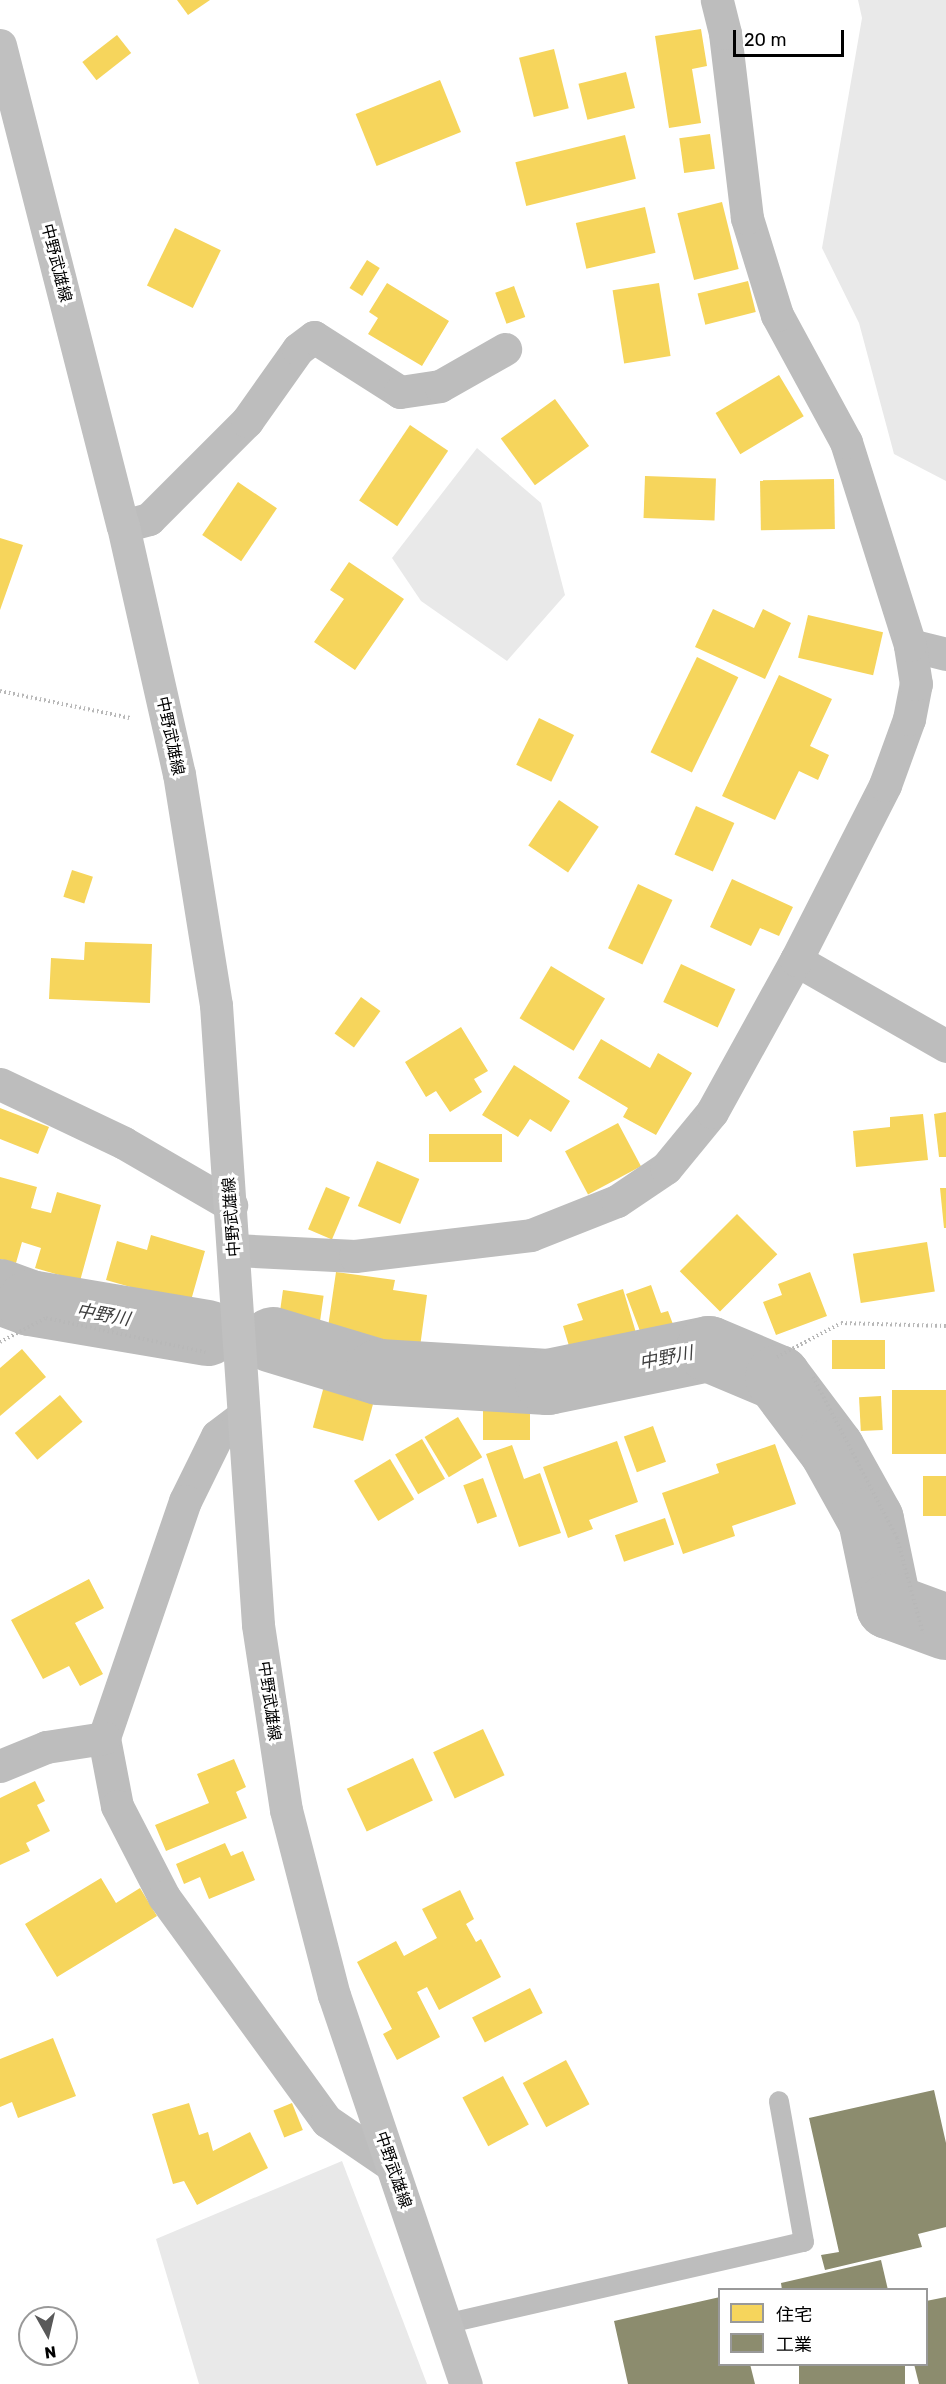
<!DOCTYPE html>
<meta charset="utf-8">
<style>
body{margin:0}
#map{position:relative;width:946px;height:2384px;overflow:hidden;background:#fff;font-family:Rubik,"Noto Sans JP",sans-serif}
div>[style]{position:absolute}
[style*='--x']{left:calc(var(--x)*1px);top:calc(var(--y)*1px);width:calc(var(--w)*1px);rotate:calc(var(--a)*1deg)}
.green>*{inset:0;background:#e9e9e9}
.homes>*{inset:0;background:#f6d55c;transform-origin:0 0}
.industry>*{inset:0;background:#8c8c6e;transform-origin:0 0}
.river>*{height:66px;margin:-33px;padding:0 33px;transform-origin:33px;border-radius:33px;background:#bbb}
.path>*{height:4px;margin-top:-2px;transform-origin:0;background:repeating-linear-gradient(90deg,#b8b8b8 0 1.5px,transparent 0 4.5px)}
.lane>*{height:20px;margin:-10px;padding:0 10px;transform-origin:10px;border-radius:10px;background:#bdbdbd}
.street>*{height:33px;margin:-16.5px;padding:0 16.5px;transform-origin:16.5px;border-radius:16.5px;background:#bdbdbd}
.secondary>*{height:33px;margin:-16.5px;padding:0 16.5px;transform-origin:16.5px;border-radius:16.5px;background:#c0c0c0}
span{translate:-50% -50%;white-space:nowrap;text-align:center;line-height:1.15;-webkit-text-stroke:6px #fff;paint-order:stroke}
.street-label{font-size:16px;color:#000}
.water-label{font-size:18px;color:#3f3f3f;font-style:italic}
.legend{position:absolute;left:718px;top:2288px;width:210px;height:78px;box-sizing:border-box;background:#fff;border:2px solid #999;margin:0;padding:8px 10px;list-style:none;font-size:18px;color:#000}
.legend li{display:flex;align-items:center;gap:12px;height:30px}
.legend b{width:30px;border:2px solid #999}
.north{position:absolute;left:18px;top:2306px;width:60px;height:60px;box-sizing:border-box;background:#fff;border:2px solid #999;border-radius:50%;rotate:172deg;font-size:16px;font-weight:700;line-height:24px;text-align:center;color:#000}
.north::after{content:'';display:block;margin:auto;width:21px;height:27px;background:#595959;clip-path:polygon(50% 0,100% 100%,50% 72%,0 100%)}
.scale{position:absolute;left:733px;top:30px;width:111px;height:27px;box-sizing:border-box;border:3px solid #000;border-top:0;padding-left:8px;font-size:18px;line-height:21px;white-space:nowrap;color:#000;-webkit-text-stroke:4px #fff;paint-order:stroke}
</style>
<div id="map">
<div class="green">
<i style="clip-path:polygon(858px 0,946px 0,946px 481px,894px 454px,859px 323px,822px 248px,862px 18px)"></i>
<i style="clip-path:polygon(477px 448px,541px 503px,565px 595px,507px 661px,421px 601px,392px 558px)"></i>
<i style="clip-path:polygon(342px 2161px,427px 2384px,199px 2384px,156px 2239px)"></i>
</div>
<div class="homes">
<i style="clip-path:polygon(177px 0,210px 0,188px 15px)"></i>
<i style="clip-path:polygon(701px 29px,707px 66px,692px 69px,701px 123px,669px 128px,655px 36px)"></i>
<i style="left:117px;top:35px;width:23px;height:44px;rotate:52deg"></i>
<i style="left:554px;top:49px;width:61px;height:36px;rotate:76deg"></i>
<i style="left:626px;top:72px;width:37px;height:49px;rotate:76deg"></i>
<i style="left:440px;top:80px;width:56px;height:91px;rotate:68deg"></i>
<i style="left:710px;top:134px;width:35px;height:31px;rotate:82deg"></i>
<i style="left:625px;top:135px;width:45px;height:113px;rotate:76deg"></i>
<i style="left:722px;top:202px;width:69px;height:46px;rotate:76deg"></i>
<i style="left:645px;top:207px;width:47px;height:71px;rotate:77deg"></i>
<i style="left:175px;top:228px;width:51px;height:64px;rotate:26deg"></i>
<i style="left:367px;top:260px;width:15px;height:33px;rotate:32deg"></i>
<i style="left:748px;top:281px;width:32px;height:52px;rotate:76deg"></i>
<i style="clip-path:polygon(387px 283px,449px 321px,422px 366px,368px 334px,378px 318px,369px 312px)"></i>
<i style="left:659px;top:283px;width:74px;height:47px;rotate:81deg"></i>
<i style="left:514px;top:286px;width:33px;height:20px;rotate:70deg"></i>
<i style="left:779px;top:375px;width:48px;height:74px;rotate:59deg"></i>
<i style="left:555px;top:399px;width:58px;height:67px;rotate:54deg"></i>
<i style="left:410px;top:425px;width:46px;height:91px;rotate:34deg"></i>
<i style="left:645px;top:476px;width:71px;height:42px;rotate:2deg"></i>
<i style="left:834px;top:479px;width:50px;height:74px;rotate:89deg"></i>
<i style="left:238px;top:482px;width:47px;height:64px;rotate:34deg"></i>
<i style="clip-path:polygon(0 538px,23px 545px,0 610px)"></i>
<i style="clip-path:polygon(349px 562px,404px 599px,355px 670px,314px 642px,344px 599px,330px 590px)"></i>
<i style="clip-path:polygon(713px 609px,754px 628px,763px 609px,791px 623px,765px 679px,695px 647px)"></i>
<i style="left:808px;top:615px;width:77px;height:44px;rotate:13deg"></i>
<i style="left:697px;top:657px;width:46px;height:106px;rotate:26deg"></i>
<i style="clip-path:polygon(779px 675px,832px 699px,810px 746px,829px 755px,818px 780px,799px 771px,775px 820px,722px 796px)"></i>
<i style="left:539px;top:718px;width:39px;height:52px;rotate:26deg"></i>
<i style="left:559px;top:800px;width:48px;height:55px;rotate:34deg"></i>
<i style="left:696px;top:806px;width:42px;height:53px;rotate:24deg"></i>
<i style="left:72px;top:870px;width:22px;height:28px;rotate:18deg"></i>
<i style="clip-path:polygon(732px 879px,793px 907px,779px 936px,760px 928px,751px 946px,710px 927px)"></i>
<i style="left:638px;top:884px;width:38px;height:71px;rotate:25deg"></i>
<i style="clip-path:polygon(85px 942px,152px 944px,150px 1003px,49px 999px,51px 958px,84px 960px)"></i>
<i style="left:681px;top:964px;width:60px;height:42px;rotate:25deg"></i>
<i style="left:551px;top:966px;width:63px;height:61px;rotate:31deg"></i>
<i style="left:361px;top:997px;width:24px;height:45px;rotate:36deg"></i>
<i style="clip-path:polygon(461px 1027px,488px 1071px,474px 1079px,482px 1092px,450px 1112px,436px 1091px,426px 1097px,405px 1062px)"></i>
<i style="clip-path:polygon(601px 1039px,650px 1068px,658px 1053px,692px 1073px,656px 1135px,623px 1117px,628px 1108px,578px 1078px)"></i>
<i style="clip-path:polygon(514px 1065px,570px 1101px,551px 1132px,530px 1119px,518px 1137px,482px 1115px)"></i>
<i style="clip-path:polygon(0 1108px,49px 1127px,38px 1154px,0 1139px)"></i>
<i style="clip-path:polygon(946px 1112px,946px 1157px,939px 1157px,934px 1114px)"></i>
<i style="clip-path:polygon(923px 1114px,928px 1160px,856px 1167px,853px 1131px,890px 1127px,890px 1117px)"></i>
<i style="left:618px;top:1123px;width:49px;height:60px;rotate:62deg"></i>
<i style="left:502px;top:1134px;width:28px;height:73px;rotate:90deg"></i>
<i style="left:377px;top:1161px;width:46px;height:49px;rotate:23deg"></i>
<i style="clip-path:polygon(0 1177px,37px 1187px,31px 1208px,51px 1213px,57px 1192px,101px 1205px,80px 1281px,35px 1268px,41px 1248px,22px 1242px,16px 1263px,0 1259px)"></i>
<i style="left:326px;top:1187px;width:26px;height:46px;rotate:23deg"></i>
<i style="clip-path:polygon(940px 1188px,946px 1188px,946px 1228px,944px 1228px)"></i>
<i style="left:737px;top:1214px;width:57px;height:81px;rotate:45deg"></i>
<i style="clip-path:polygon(151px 1235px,205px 1251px,190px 1304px,106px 1280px,117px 1241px,147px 1250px)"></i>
<i style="left:927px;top:1242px;width:50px;height:75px;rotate:81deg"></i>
<i style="clip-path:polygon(336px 1272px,395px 1280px,393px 1290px,427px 1295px,420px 1347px,327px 1334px)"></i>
<i style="clip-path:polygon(810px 1272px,827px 1316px,776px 1335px,763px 1302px,782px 1295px,778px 1284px)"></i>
<i style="clip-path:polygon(651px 1285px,661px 1313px,668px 1311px,677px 1335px,646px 1347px,626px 1294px)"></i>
<i style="clip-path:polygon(623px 1289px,637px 1336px,572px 1356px,563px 1326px,583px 1320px,577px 1304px)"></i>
<i style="left:283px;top:1290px;width:41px;height:31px;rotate:8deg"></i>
<i style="left:885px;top:1340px;width:29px;height:53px;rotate:90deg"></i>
<i style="clip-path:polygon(22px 1349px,46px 1377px,0 1416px,0 1368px)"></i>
<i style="left:324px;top:1386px;width:52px;height:43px;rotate:15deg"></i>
<i style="left:946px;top:1390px;width:64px;height:54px;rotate:90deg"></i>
<i style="left:60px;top:1395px;width:35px;height:59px;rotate:50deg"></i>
<i style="left:881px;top:1396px;width:34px;height:22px;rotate:87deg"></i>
<i style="left:483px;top:1401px;width:47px;height:39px"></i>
<i style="left:458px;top:1417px;width:47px;height:39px;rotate:59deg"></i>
<i style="left:653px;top:1426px;width:38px;height:31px;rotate:70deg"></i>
<i style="left:422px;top:1439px;width:46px;height:31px;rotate:60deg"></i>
<i style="clip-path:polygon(617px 1441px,638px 1502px,589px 1520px,593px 1529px,568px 1538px,543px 1467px)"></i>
<i style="clip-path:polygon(775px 1444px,796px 1504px,732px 1526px,735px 1536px,683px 1554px,662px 1493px,719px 1473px,716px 1464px)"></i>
<i style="clip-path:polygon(512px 1445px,524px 1479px,540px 1473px,561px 1533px,519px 1547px,486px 1454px)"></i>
<i style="left:390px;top:1459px;width:47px;height:42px;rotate:59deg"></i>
<i style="left:946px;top:1476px;width:40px;height:23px;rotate:90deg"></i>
<i style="left:483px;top:1478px;width:41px;height:21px;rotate:70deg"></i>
<i style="left:665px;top:1518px;width:28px;height:53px;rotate:71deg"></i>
<i style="clip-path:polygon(89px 1579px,104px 1608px,75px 1623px,103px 1674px,80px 1686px,69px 1666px,43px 1679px,11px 1620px)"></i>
<i style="left:483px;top:1729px;width:51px;height:55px;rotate:65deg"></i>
<i style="left:413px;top:1758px;width:47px;height:73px;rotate:65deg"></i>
<i style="clip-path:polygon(234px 1759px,246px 1787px,236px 1792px,247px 1818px,166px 1851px,155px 1825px,209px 1803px,197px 1774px)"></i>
<i style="clip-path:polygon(35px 1781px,45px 1801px,37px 1805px,50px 1831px,26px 1843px,30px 1851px,0 1865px,0 1798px)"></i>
<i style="clip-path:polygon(225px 1843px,231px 1856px,243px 1851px,255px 1880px,209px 1899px,200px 1877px,184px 1884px,176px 1864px)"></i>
<i style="clip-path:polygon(101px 1878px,116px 1903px,140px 1888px,157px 1916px,57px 1977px,25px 1924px)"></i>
<i style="clip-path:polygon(460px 1890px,474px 1919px,466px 1924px,476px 1942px,481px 1939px,501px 1977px,439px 2010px,427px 1987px,417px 1992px,440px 2037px,397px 2060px,383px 2034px,392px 2029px,357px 1962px,396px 1941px,404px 1956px,437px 1938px,422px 1909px)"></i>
<i style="left:530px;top:1988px;width:28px;height:65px;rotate:63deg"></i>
<i style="clip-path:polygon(53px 2038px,76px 2096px,18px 2118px,12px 2102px,0 2107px,0 2059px)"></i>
<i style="left:566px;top:2060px;width:50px;height:49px;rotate:62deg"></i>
<i style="left:503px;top:2076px;width:55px;height:46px;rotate:62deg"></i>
<i style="clip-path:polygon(189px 2103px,199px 2135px,208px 2132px,213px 2151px,250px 2132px,268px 2168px,197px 2205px,184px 2181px,173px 2184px,152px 2114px)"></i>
<i style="left:292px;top:2103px;width:29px;height:20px;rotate:68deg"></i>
</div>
<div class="industry">
<i style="clip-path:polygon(934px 2090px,946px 2143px,946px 2227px,918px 2234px,922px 2247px,825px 2270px,821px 2255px,839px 2252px,809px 2118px)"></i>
<i style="clip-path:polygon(881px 2260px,888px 2290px,782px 2290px,781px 2283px)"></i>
<i style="clip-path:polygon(720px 2297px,720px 2364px,750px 2364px,755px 2384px,628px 2384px,614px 2321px)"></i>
<i style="clip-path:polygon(946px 2297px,946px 2384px,919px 2384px,914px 2364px,926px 2364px,926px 2301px)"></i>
<i style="left:799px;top:2364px;width:106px;height:20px"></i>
</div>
<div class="river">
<i style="--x:0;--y:1292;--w:32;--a:20"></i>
<i style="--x:30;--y:1303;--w:180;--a:9.6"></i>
<i style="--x:273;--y:1340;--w:111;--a:16.8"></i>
<i style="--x:379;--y:1372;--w:169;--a:3.4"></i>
<i style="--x:548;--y:1382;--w:164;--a:-11.6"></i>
<i style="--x:709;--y:1349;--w:75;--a:22.8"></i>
<i style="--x:778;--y:1378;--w:90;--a:53.1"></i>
<i style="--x:832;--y:1450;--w:80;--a:60.9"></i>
<i style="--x:871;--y:1520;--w:88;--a:78.2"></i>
<i style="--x:889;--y:1606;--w:61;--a:20.2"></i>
</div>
<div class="path">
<i style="--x:0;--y:691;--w:133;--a:11.7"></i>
<i style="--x:0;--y:1342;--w:52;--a:-27.6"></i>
<i style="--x:46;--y:1318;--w:163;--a:12.1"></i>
<i style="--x:777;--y:1357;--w:72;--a:-28"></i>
<i style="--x:841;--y:1323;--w:105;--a:1.6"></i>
<i style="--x:813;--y:1377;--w:182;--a:62.4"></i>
<i style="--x:897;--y:1538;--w:99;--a:74.8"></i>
</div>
<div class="lane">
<i style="--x:445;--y:2324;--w:368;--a:-12.9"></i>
<i style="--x:804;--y:2242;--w:143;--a:-100.1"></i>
</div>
<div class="street">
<i style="--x:123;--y:526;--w:27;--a:-15"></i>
<i style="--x:149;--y:519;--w:139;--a:-45"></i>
<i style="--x:247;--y:421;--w:88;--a:-54.7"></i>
<i style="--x:298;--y:349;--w:20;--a:-37"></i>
<i style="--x:314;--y:337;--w:102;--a:32.6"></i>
<i style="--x:400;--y:392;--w:40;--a:-8.5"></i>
<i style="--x:440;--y:386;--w:75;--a:-29.6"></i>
<i style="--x:910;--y:645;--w:37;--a:14"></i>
<i style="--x:796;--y:960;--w:173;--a:29.8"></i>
<i style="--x:0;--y:1084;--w:137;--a:25.4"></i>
<i style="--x:124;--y:1143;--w:124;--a:30.1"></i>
<i style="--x:235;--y:1250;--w:120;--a:2.9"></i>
<i style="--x:355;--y:1256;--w:177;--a:-6.8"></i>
<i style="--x:531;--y:1235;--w:92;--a:-21.6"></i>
<i style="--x:617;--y:1201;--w:59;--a:-34"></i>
<i style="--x:666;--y:1168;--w:72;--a:-50.6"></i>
<i style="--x:712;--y:1112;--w:174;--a:-61.1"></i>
<i style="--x:796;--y:960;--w:196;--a:-63"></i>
<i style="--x:885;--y:785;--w:70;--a:-70"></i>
<i style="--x:909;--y:719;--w:36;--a:-79"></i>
<i style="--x:916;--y:684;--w:39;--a:-99"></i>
<i style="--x:910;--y:645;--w:213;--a:-107.5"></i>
<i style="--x:846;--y:442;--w:145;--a:-118.5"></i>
<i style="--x:777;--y:315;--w:102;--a:-107.2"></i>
<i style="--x:747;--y:218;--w:186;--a:-96.8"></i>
<i style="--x:725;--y:33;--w:34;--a:-104"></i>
<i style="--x:242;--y:1417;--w:31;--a:143"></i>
<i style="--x:217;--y:1436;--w:72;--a:116.2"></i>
<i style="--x:185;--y:1501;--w:250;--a:108.9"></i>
<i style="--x:104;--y:1738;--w:69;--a:79.2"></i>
<i style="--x:117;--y:1806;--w:102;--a:62.7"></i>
<i style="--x:164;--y:1897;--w:277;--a:54"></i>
<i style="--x:327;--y:2121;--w:76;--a:34.3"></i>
<i style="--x:0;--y:1766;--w:50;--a:-22.4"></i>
<i style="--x:46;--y:1747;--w:59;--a:-8.8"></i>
</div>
<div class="secondary">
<i style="--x:0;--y:45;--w:496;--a:75.7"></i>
<i style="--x:123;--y:526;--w:254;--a:77.3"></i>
<i style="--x:179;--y:774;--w:234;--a:80.9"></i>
<i style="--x:216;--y:1005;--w:621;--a:86.12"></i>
<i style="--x:258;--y:1625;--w:187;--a:81.4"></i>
<i style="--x:286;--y:1810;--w:191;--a:75.5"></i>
<i style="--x:334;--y:1995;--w:411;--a:71.3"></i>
</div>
<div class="street-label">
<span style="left:56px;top:263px;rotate:76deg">中野武雄線</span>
<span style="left:170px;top:736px;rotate:78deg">中野武雄線</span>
<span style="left:232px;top:1217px;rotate:-94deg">中野武雄線</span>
<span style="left:269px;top:1701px;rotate:82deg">中野武雄線</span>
<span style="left:393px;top:2170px;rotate:71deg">中野武雄線</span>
</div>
<div class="water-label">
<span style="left:103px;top:1315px;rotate:10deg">中野川</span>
<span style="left:666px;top:1358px;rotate:-11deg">中野川</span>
</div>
<ul class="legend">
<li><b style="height:16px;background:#f6d55c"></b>住宅</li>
<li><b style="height:16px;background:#8c8c6e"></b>工業</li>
</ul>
<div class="north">N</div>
<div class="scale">20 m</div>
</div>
